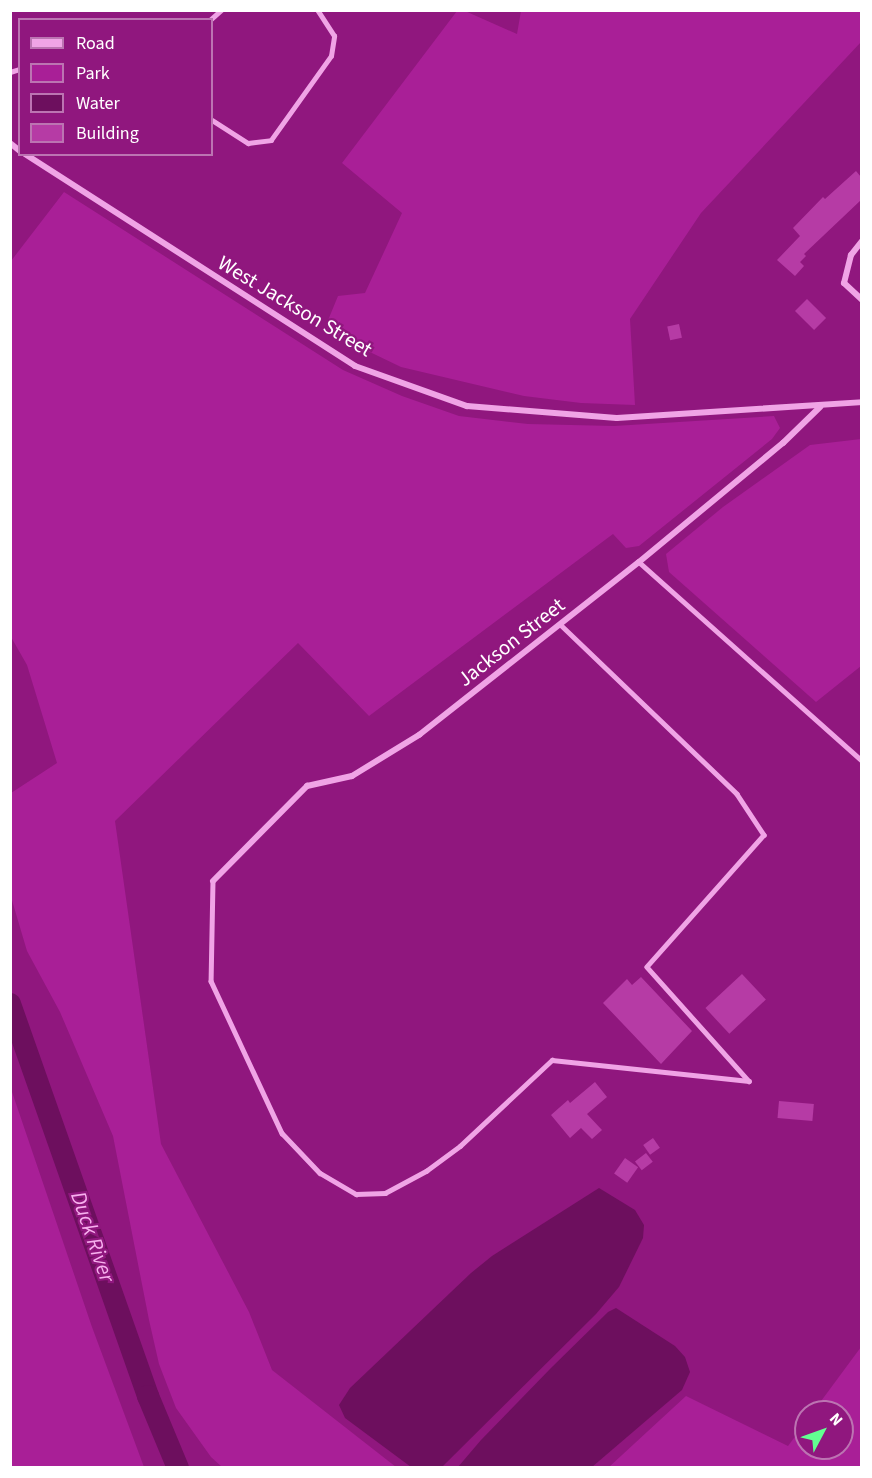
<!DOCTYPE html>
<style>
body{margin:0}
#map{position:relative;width:872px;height:1478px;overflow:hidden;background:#90177e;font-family:"Source Sans 3",sans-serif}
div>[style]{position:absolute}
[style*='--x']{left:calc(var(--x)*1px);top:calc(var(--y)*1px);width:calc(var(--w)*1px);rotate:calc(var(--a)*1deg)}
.green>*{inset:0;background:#a91f97}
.water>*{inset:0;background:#6d0f5e}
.river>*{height:22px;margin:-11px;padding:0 11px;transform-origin:11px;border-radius:11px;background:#6d0f5e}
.building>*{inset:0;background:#b63ba5;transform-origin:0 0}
.lane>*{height:4.5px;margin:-2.25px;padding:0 2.25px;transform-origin:2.25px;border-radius:2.25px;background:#f0a4e6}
.street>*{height:6px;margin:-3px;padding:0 3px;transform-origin:3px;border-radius:3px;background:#f0a4e6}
span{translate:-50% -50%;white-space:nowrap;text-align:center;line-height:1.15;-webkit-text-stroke:4.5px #90177e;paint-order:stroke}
.street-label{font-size:21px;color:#fff}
.water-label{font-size:22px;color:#f7b0ee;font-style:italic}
.frame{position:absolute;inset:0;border:12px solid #fff;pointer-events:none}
.legend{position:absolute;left:18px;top:18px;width:195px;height:138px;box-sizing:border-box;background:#90177e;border:2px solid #bc74b2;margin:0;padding:8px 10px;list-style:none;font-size:18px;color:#fff}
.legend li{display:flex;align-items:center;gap:12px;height:30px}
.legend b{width:30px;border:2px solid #bc74b2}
.north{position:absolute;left:794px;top:1400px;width:60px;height:60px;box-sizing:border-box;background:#90177e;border:2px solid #bc74b2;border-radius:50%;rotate:49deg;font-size:16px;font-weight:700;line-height:24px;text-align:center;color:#fff}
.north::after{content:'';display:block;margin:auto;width:21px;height:27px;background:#62ff91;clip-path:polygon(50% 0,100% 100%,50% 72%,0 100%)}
</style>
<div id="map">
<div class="green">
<i style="clip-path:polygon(457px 11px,465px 11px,517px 34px,521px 11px,861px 11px,861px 42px,701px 213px,630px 319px,635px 405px,581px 403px,524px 396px,401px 367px,324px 330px,338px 296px,365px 293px,402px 213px,342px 163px)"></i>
<i style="clip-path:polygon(64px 192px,343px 370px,402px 396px,459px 416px,528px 424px,614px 426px,774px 416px,780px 428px,772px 439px,639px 546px,626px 548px,613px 534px,369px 716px,298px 643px,115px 821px,161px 1144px,249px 1312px,272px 1370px,396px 1467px,222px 1467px,211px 1457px,176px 1408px,159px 1364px,149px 1320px,113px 1136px,60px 1012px,27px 951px,11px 897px,11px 793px,57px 763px,27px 665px,11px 637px,11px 261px)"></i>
<i style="clip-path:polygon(861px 439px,861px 666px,816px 702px,669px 572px,666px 554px,723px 507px,810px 445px)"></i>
<i style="clip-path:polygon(11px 1089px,92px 1327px,144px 1467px,11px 1467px)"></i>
<i style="clip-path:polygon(861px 1347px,861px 1467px,609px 1467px,686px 1396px,788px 1446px,806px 1422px,806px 1448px,842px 1448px,842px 1412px,813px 1412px)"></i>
</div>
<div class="water">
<i style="clip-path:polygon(599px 1188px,635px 1210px,644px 1225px,643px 1238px,619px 1287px,596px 1314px,442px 1467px,411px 1467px,345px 1418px,339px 1405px,350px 1388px,471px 1273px,492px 1256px)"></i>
<i style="clip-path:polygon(616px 1308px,675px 1346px,685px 1357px,690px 1372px,682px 1390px,592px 1467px,458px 1467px,481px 1440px,551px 1368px,608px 1312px)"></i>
</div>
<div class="river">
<i style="--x:10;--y:1004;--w:416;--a:70.6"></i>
<i style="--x:148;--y:1396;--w:78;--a:67.4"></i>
</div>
<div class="building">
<i style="clip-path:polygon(856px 171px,861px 177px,861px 200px,804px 254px,806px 256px,800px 262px,804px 266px,795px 276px,777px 260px,800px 236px,793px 228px,823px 197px,825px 199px)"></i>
<i style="left:807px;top:299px;width:27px;height:17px;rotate:45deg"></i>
<i style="left:679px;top:324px;width:14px;height:12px;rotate:78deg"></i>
<i style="left:742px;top:974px;width:35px;height:50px;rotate:47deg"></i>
<i style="clip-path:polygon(641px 977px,692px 1031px,661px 1064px,603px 1003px,627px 979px,632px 985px)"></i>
<i style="clip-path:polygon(595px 1082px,607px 1097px,587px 1114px,602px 1130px,592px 1139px,581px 1128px,570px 1138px,551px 1115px,568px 1100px,570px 1103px)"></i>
<i style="left:779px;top:1101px;width:35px;height:17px;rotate:5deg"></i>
<i style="left:653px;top:1138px;width:12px;height:12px;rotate:55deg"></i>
<i style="left:646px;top:1153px;width:11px;height:14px;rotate:52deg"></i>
<i style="left:625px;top:1158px;width:16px;height:19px;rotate:35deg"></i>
</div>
<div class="lane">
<i style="--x:210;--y:20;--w:15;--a:-42"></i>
<i style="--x:10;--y:72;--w:10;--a:-17"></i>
<i style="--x:212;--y:120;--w:43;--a:32.6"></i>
<i style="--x:248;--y:143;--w:23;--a:-7"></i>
<i style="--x:271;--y:140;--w:103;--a:-54.5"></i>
<i style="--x:331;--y:56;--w:20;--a:-81"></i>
<i style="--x:334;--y:36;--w:31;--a:-123"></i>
<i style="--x:639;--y:562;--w:299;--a:41.7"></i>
<i style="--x:560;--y:624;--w:245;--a:43.8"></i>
<i style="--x:737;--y:794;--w:49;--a:56.6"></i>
<i style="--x:764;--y:835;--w:176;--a:131.6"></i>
<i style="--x:647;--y:967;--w:153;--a:48.2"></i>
<i style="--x:213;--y:881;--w:100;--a:91.1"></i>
<i style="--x:211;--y:981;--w:168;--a:65"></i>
<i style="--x:282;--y:1133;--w:55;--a:46.5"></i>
<i style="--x:320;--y:1173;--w:42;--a:30.3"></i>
<i style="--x:356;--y:1194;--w:29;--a:-2"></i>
<i style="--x:385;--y:1193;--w:47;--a:-28.2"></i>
<i style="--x:426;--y:1171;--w:42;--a:-36.3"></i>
<i style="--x:460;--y:1146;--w:126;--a:-43.1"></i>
<i style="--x:552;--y:1060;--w:198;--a:6.1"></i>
</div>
<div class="street">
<i style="--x:10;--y:143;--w:13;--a:39"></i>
<i style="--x:25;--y:154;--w:392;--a:32.7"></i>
<i style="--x:355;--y:366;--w:119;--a:19.7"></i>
<i style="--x:467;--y:406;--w:150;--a:4.6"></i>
<i style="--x:617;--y:418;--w:246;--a:-3.7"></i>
<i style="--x:862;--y:241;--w:18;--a:128"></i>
<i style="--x:851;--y:255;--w:29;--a:104"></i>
<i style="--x:844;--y:283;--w:25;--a:43"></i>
<i style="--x:213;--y:881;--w:134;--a:-45.3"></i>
<i style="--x:307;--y:786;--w:46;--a:-12.5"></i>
<i style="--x:352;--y:776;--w:79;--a:-31.5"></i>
<i style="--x:419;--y:735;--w:280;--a:-38.2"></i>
<i style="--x:639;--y:562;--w:187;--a:-39.6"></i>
<i style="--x:783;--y:443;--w:52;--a:-44.2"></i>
</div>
<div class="street-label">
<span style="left:295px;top:306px;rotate:31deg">West Jackson Street</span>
<span style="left:511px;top:642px;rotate:-38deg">Jackson Street</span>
</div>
<div class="water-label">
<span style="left:92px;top:1237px;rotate:71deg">Duck River</span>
</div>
<div class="frame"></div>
<ul class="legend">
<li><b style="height:8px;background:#f0a4e6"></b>Road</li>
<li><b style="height:16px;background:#a91f97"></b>Park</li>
<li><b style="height:16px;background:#6d0f5e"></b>Water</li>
<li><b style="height:16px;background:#b63ba5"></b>Building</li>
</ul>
<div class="north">N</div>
</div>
